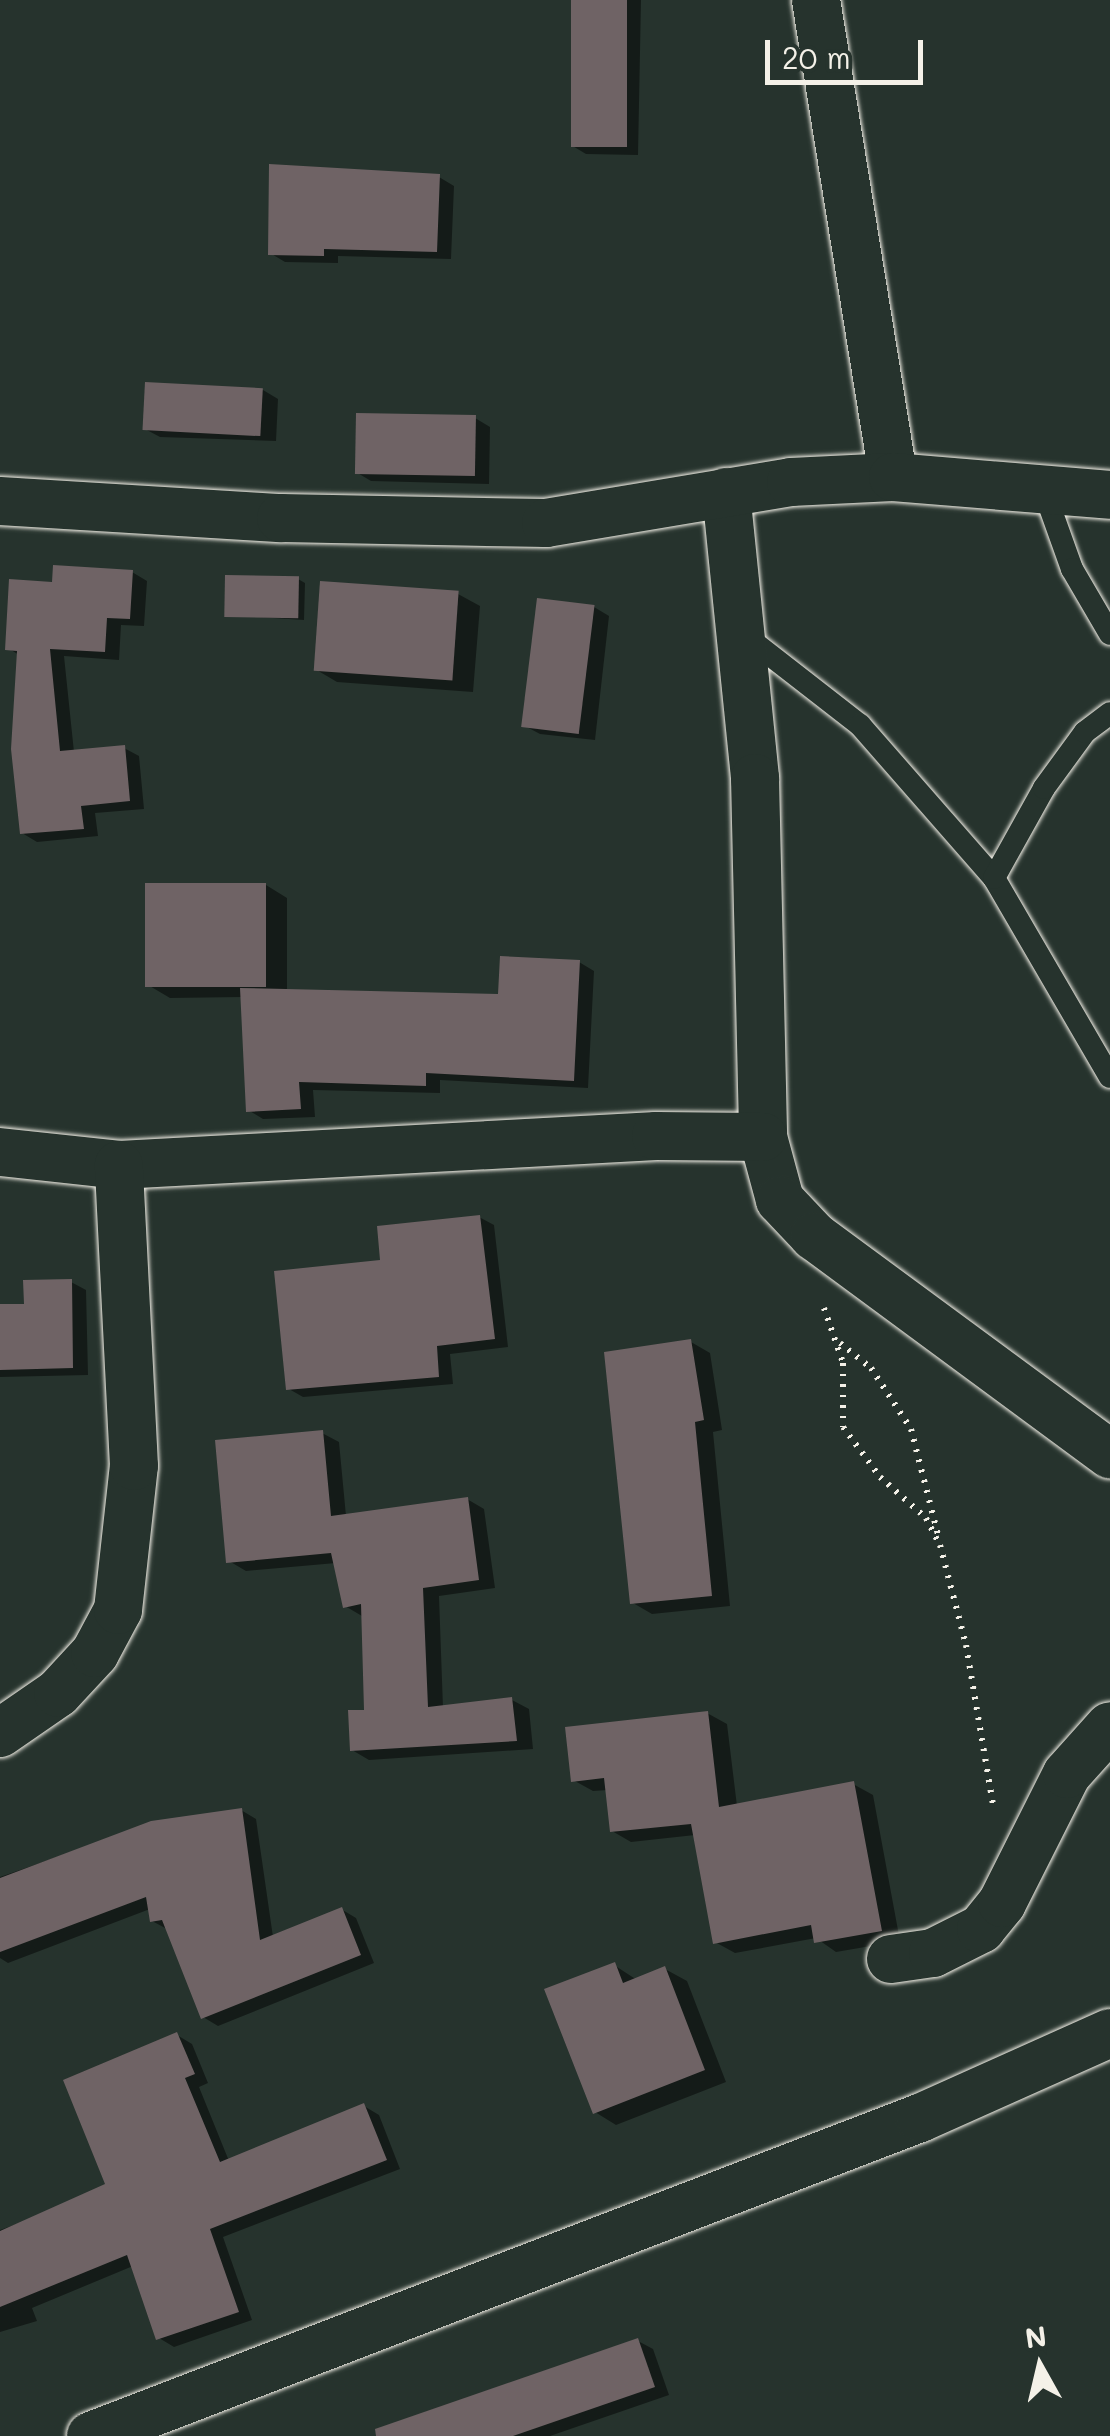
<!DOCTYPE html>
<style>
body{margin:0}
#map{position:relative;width:1110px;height:2436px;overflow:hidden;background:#26332d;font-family:Mali,sans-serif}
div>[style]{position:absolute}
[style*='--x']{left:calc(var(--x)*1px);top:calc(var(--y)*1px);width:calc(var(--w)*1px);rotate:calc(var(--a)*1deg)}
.shadow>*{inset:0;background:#0007}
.building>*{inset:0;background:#6f6365;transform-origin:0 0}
.path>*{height:6px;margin-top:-3px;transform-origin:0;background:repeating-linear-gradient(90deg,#f4f1e8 0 2.5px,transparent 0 10.5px)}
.roads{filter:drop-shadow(0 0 2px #f4f1e8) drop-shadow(0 0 2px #f4f1e8)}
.lane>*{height:22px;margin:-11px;padding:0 11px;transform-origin:11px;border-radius:11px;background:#26332d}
.street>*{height:48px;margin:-24px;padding:0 24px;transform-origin:24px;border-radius:24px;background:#26332d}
span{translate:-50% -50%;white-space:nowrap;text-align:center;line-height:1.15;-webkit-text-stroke:10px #26332d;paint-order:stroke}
.north{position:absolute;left:990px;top:2316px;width:100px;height:100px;-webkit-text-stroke:8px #26332d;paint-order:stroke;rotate:352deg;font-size:28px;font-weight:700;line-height:40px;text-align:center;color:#f4f1e8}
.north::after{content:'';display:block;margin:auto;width:35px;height:45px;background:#f4f1e8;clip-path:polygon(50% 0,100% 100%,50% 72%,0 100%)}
.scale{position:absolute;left:765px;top:40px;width:158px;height:45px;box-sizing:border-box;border:5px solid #f4f1e8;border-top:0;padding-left:12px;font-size:30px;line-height:35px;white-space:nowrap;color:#f4f1e8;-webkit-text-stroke:8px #26332d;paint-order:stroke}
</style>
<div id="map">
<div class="shadow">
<i style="clip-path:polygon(574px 0,641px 0,638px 155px,586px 154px,571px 145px)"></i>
<i style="clip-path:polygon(271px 166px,439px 177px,454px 186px,451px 259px,338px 256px,338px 263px,285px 262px,270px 253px)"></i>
<i style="clip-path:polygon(263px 390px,278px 399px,276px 441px,160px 437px,145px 429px)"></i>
<i style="clip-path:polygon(475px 418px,490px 427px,489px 484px,371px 481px,356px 472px)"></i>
<i style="clip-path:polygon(132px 572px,147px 581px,144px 626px,121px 625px,119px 660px,64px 656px,74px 752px,124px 748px,139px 756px,144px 809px,95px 813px,98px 836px,37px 842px,22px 833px,19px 655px,8px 648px,54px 585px)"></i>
<i style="clip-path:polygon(298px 579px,305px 583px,304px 620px,226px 615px)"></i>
<i style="clip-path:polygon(458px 594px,480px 606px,473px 692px,337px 682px,315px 669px)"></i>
<i style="clip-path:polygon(594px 607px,609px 616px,595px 740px,540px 734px,525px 726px)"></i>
<i style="clip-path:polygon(266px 885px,287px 898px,287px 991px,500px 997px,579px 962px,594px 971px,588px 1088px,440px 1080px,440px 1093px,313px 1090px,315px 1117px,263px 1119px,248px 1110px,243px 997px,170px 998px,148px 985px)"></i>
<i style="clip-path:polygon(479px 1217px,494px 1225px,508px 1347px,450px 1354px,453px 1384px,303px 1397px,289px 1389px,383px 1262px)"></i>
<i style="clip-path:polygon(71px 1282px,86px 1290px,88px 1375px,0 1377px,0 1307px,27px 1306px)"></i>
<i style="clip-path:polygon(691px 1342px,710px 1353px,722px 1430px,713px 1432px,730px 1606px,652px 1614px,633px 1603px)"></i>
<i style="clip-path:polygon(322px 1433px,339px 1442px,346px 1516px,467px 1499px,484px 1509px,495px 1588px,439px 1596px,443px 1708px,512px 1700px,529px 1709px,533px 1749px,369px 1760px,352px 1750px,367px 1712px,362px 1616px,345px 1606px,336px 1563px,246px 1571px,229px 1561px)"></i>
<i style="clip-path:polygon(707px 1713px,727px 1724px,737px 1806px,853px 1784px,873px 1795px,900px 1941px,836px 1952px,816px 1938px,735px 1953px,715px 1942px,695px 1835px,631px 1842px,612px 1831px,608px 1790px,593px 1791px,573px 1780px)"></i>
<i style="clip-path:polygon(241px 1810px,256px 1819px,273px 1937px,341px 1909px,356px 1918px,374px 1963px,218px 2026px,203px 2017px,167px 1929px,152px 1921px,150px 1909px,8px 1963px,0 1958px,0 1877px,152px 1824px)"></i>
<i style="clip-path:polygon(614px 1965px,637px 1980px,665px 1969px,687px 1981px,726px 2082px,616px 2125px,595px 2112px)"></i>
<i style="clip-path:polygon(177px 2035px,192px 2044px,208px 2083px,199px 2087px,229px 2161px,364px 2106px,379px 2115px,400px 2169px,223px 2237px,252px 2320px,174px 2347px,159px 2338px,133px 2266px,32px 2308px,37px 2321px,0 2332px,0 2230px,101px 2194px)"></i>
<i style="clip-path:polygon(638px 2341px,653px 2349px,669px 2395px,550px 2436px,452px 2436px)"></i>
</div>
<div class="building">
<i style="left:571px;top:0;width:56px;height:147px"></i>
<i style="clip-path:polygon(269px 164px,440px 174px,437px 252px,324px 249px,324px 256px,268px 255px)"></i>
<i style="left:145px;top:382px;width:118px;height:48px;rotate:3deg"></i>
<i style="left:356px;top:413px;width:120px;height:61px;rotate:1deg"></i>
<i style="clip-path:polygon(53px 565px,133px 570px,130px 619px,107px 618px,105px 652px,50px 649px,60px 751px,125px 745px,130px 801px,81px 806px,84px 829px,20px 834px,11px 749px,17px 651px,5px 650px,9px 579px,52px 582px)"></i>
<i style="left:225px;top:575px;width:74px;height:42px;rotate:1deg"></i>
<i style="left:320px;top:581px;width:139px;height:90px;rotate:4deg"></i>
<i style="left:537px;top:598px;width:58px;height:130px;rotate:7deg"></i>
<i style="left:145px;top:883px;width:121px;height:104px"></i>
<i style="clip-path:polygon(500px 956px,580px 960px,574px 1081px,426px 1073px,426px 1086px,299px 1082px,301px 1109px,246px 1112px,240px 988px,498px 994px)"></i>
<i style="clip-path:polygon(480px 1215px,495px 1339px,437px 1346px,439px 1377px,286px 1390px,274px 1271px,380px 1260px,377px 1226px)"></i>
<i style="clip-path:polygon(72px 1279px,73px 1368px,0 1370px,0 1304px,24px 1304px,23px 1280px)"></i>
<i style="clip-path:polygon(691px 1339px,704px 1420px,695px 1422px,712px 1596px,630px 1604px,604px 1352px)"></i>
<i style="clip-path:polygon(323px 1430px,331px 1516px,468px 1497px,479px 1580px,423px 1588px,428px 1707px,512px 1697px,517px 1741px,350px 1751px,348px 1710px,364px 1710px,361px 1604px,343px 1608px,331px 1553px,226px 1563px,215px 1440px)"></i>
<i style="clip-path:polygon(708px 1711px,719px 1807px,854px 1781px,882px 1931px,814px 1943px,811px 1925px,713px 1944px,691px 1824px,610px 1832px,604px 1778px,571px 1782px,565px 1727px)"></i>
<i style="clip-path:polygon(242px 1808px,260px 1940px,342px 1907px,361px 1955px,201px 2019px,162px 1920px,150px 1922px,146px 1897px,0 1952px,0 1878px,151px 1821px)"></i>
<i style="clip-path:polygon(615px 1962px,623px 1983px,665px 1966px,705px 2070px,593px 2114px,544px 1989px)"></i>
<i style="clip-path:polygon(177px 2032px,195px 2074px,185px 2078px,220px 2162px,364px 2103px,387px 2160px,210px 2229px,239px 2312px,156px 2340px,127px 2255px,0 2307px,0 2231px,105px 2184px,63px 2080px)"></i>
<i style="clip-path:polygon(638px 2338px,655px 2387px,513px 2436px,376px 2436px,375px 2429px)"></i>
</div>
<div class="path">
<i style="--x:824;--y:1308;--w:58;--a:70.9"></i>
<i style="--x:843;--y:1363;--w:64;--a:90"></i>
<i style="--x:843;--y:1427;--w:62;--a:53.5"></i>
<i style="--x:880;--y:1477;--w:62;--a:41.7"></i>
<i style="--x:926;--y:1518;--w:30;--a:63"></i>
<i style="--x:940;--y:1545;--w:103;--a:75.4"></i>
<i style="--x:966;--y:1645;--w:161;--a:80.4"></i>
<i style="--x:840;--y:1343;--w:40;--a:39"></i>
<i style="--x:871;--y:1368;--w:73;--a:56.7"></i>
<i style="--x:911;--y:1429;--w:109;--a:75.7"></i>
</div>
<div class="roads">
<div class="lane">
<i style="--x:1043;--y:488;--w:86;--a:70.3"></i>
<i style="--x:1072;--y:569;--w:75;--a:59.7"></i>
<i style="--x:743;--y:634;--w:148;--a:37.9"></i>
<i style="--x:860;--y:725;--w:203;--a:48.8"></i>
<i style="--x:994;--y:878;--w:230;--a:59.8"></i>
<i style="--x:994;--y:878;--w:103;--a:-60.9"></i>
<i style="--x:1044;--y:788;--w:69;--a:-53.8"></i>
<i style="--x:1085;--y:732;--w:31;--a:-37"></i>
</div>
<div class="street">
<i style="--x:816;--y:0;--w:483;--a:80.8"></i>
<i style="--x:726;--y:492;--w:287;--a:84.2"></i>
<i style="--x:755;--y:778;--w:359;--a:88.7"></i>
<i style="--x:763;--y:1137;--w:65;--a:74.9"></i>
<i style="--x:780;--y:1200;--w:50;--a:46.6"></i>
<i style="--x:814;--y:1236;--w:368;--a:36.4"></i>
<i style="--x:0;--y:501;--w:282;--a:3.5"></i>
<i style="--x:281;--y:518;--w:265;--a:1.1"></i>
<i style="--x:546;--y:523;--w:248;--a:-9.5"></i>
<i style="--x:791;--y:482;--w:102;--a:-2.8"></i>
<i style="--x:893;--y:477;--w:218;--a:4.7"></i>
<i style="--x:0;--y:1152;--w:120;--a:6.2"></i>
<i style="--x:119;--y:1165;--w:538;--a:-3.09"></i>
<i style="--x:656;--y:1136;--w:107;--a:0.5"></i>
<i style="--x:0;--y:1733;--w:70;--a:-34.6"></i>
<i style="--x:58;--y:1693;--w:54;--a:-47.2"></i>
<i style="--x:95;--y:1653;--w:49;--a:-61.9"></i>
<i style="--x:118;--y:1610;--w:145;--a:-83.7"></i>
<i style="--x:134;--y:1466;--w:301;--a:-92.9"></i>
<i style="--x:891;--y:1959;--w:42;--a:-8.1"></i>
<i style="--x:933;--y:1953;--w:54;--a:-26.6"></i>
<i style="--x:981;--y:1929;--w:33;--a:-51"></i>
<i style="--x:1002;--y:1903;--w:144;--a:-63.3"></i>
<i style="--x:1067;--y:1774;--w:64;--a:-48.1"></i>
<i style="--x:91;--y:2436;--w:888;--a:-20.99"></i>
<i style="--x:920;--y:2118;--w:208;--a:-24.1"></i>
</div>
</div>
<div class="north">N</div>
<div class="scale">20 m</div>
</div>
